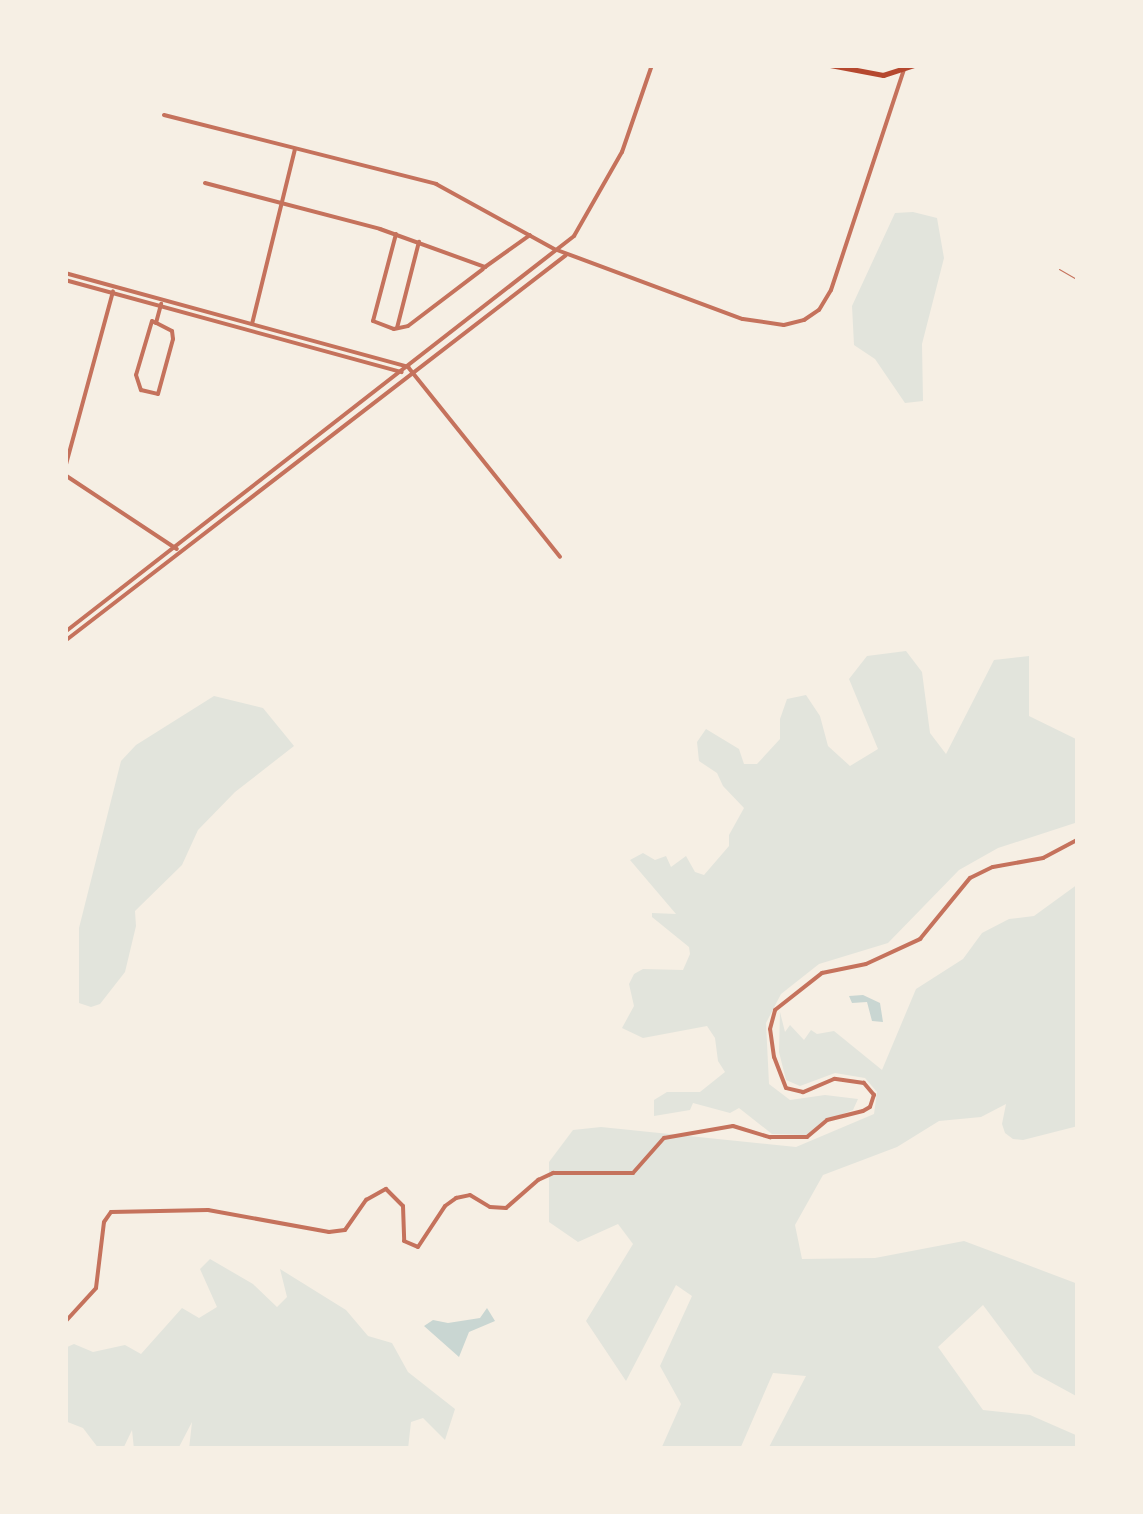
<!DOCTYPE html>
<style>
body{margin:0}
#map{position:relative;width:1143px;height:1514px;overflow:hidden;background:#f6efe4;font-family:Ubuntu,sans-serif}
div>[style]{position:absolute}
[style*='--x']{left:calc(var(--x)*1px);top:calc(var(--y)*1px);width:calc(var(--w)*1px);rotate:calc(var(--a)*1deg)}
.green>*{inset:0;background:#e2e4dc}
.water>*{inset:0;background:#c9d6d2}
.service>*{height:1px;margin:-0.5px;padding:0 0.5px;transform-origin:0.5px;border-radius:0.5px;background:#c5725c}
.minor>*{height:4px;margin:-2px;padding:0 2px;transform-origin:2px;border-radius:2px;background:#c5725c}
.tertiary>*{height:4px;margin:-2px;padding:0 2px;transform-origin:2px;border-radius:2px;background:#c5725c}
.secondary>*{height:5px;margin:-2.5px;padding:0 2.5px;transform-origin:2.5px;border-radius:2.5px;background:#b5482f}
span{translate:-50% -50%;white-space:nowrap;text-align:center;line-height:1.15;-webkit-text-stroke:8px #f6efe4;paint-order:stroke}
.frame{position:absolute;inset:0;border:68px solid #f6efe4;pointer-events:none}
</style>
<div id="map">
<div class="green">
<i style="clip-path:polygon(913px 212px,937px 218px,944px 258px,922px 344px,923px 401px,905px 403px,875px 359px,854px 345px,852px 306px,895px 213px)"></i>
<i style="clip-path:polygon(906px 651px,922px 672px,930px 733px,946px 754px,994px 660px,1029px 656px,1029px 716px,1078px 740px,1078px 822px,998px 848px,959px 870px,888px 943px,819px 964px,781px 994px,766px 1023px,769px 1084px,790px 1100px,825px 1095px,858px 1099px,853px 1110px,824px 1121px,807px 1135px,772px 1134px,739px 1108px,730px 1113px,693px 1103px,690px 1110px,654px 1116px,654px 1100px,667px 1092px,700px 1092px,725px 1072px,718px 1061px,715px 1038px,707px 1026px,643px 1038px,622px 1028px,634px 1006px,629px 984px,634px 974px,643px 969px,683px 970px,690px 954px,689px 947px,652px 917px,652px 913px,676px 914px,630px 860px,643px 853px,655px 860px,666px 856px,671px 867px,686px 856px,695px 872px,704px 875px,729px 846px,729px 835px,744px 808px,723px 786px,717px 773px,699px 761px,697px 742px,706px 729px,739px 749px,744px 764px,757px 764px,780px 739px,780px 719px,787px 699px,806px 695px,820px 716px,828px 746px,850px 766px,878px 749px,849px 679px,867px 656px)"></i>
<i style="clip-path:polygon(214px 696px,263px 708px,294px 746px,235px 792px,198px 830px,182px 865px,135px 911px,136px 926px,125px 972px,100px 1004px,91px 1007px,79px 1003px,79px 928px,121px 761px,136px 745px)"></i>
<i style="clip-path:polygon(1078px 884px,1078px 1126px,1023px 1140px,1013px 1139px,1005px 1133px,1002px 1124px,1006px 1104px,981px 1117px,939px 1121px,897px 1147px,823px 1175px,795px 1225px,802px 1259px,875px 1258px,964px 1241px,1078px 1284px,1078px 1397px,1034px 1373px,983px 1305px,938px 1347px,983px 1410px,1030px 1415px,1078px 1436px,1078px 1449px,768px 1449px,806px 1376px,773px 1373px,740px 1449px,661px 1449px,681px 1404px,660px 1366px,692px 1296px,676px 1285px,626px 1381px,586px 1321px,633px 1244px,618px 1224px,578px 1242px,549px 1222px,549px 1162px,573px 1130px,601px 1127px,796px 1147px,874px 1114px,877px 1092px,865px 1078px,835px 1073px,800px 1086px,786px 1080px,779px 1052px,780px 1012px,785px 1032px,790px 1025px,804px 1040px,811px 1030px,817px 1034px,834px 1031px,882px 1070px,916px 989px,963px 959px,982px 933px,1009px 919px,1034px 916px)"></i>
<i style="clip-path:polygon(210px 1259px,253px 1284px,277px 1307px,287px 1297px,280px 1269px,346px 1310px,368px 1336px,392px 1343px,408px 1372px,455px 1409px,445px 1440px,423px 1418px,411px 1422px,408px 1449px,189px 1449px,192px 1422px,178px 1449px,134px 1449px,132px 1430px,123px 1449px,99px 1449px,83px 1428px,65px 1421px,65px 1348px,74px 1344px,93px 1352px,125px 1345px,141px 1354px,182px 1308px,199px 1318px,217px 1307px,200px 1269px)"></i>
</div>
<div class="water">
<i style="clip-path:polygon(863px 995px,880px 1003px,883px 1022px,872px 1021px,867px 1002px,852px 1003px,849px 996px)"></i>
<i style="clip-path:polygon(487px 1308px,495px 1321px,469px 1332px,459px 1357px,424px 1326px,433px 1320px,448px 1323px,480px 1318px)"></i>
</div>
<div class="service">
<i style="--x:1059;--y:269;--w:22;--a:30"></i>
</div>
<div class="minor">
<i style="--x:164;--y:115;--w:281;--a:14.2"></i>
<i style="--x:436;--y:184;--w:137;--a:28.8"></i>
<i style="--x:205;--y:183;--w:181;--a:14.7"></i>
<i style="--x:380;--y:229;--w:112;--a:19.9"></i>
<i style="--x:485;--y:267;--w:55;--a:-35.4"></i>
<i style="--x:396;--y:234;--w:90;--a:104.8"></i>
<i style="--x:373;--y:321;--w:22;--a:21"></i>
<i style="--x:394;--y:329;--w:14;--a:-12"></i>
<i style="--x:408;--y:326;--w:94;--a:-37.2"></i>
<i style="--x:156;--y:323;--w:4;--a:-153"></i>
<i style="--x:152;--y:321;--w:56;--a:106.5"></i>
<i style="--x:136;--y:375;--w:16;--a:72"></i>
<i style="--x:141;--y:390;--w:17;--a:13"></i>
<i style="--x:158;--y:394;--w:57;--a:-74.7"></i>
<i style="--x:173;--y:339;--w:8;--a:-97"></i>
<i style="--x:172;--y:331;--w:18;--a:-153"></i>
<i style="--x:156;--y:323;--w:20;--a:-75"></i>
<i style="--x:252;--y:324;--w:180;--a:-76.2"></i>
<i style="--x:397;--y:328;--w:89;--a:-75.7"></i>
<i style="--x:408;--y:367;--w:243;--a:51.3"></i>
</div>
<div class="tertiary">
<i style="--x:557;--y:250;--w:198;--a:20.4"></i>
<i style="--x:743;--y:319;--w:41;--a:8.3"></i>
<i style="--x:784;--y:325;--w:21;--a:-14"></i>
<i style="--x:804;--y:320;--w:18;--a:-34"></i>
<i style="--x:819;--y:310;--w:23;--a:-59"></i>
<i style="--x:831;--y:290;--w:233;--a:-71.7"></i>
<i style="--x:65;--y:273;--w:356;--a:15.3"></i>
<i style="--x:65;--y:280;--w:349;--a:15.3"></i>
<i style="--x:65;--y:468;--w:183;--a:-74.8"></i>
<i style="--x:65;--y:475;--w:134;--a:33.5"></i>
<i style="--x:65;--y:632;--w:645;--a:-37.88"></i>
<i style="--x:574;--y:236;--w:97;--a:-60.3"></i>
<i style="--x:622;--y:152;--w:92;--a:-71"></i>
<i style="--x:65;--y:641;--w:632;--a:-37.61"></i>
<i style="--x:65;--y:1322;--w:46;--a:-47.6"></i>
<i style="--x:96;--y:1288;--w:66;--a:-83.1"></i>
<i style="--x:104;--y:1222;--w:12;--a:-55"></i>
<i style="--x:111;--y:1212;--w:97;--a:-1.2"></i>
<i style="--x:208;--y:1210;--w:123;--a:10.3"></i>
<i style="--x:329;--y:1232;--w:16;--a:-7"></i>
<i style="--x:345;--y:1230;--w:37;--a:-55"></i>
<i style="--x:366;--y:1200;--w:23;--a:-29"></i>
<i style="--x:386;--y:1189;--w:24;--a:45"></i>
<i style="--x:403;--y:1206;--w:35;--a:88"></i>
<i style="--x:404;--y:1241;--w:15;--a:23"></i>
<i style="--x:418;--y:1247;--w:49;--a:-56.6"></i>
<i style="--x:445;--y:1206;--w:14;--a:-36"></i>
<i style="--x:456;--y:1198;--w:14;--a:-12"></i>
<i style="--x:470;--y:1195;--w:23;--a:31"></i>
<i style="--x:490;--y:1207;--w:16;--a:4"></i>
<i style="--x:506;--y:1208;--w:43;--a:-41.2"></i>
<i style="--x:538;--y:1180;--w:17;--a:-25"></i>
<i style="--x:553;--y:1173;--w:80;--a:0"></i>
<i style="--x:633;--y:1173;--w:47;--a:-48.5"></i>
<i style="--x:664;--y:1138;--w:70;--a:-9.9"></i>
<i style="--x:733;--y:1126;--w:39;--a:17"></i>
<i style="--x:770;--y:1137;--w:37;--a:0"></i>
<i style="--x:807;--y:1137;--w:26;--a:-40"></i>
<i style="--x:827;--y:1120;--w:37;--a:-14"></i>
<i style="--x:863;--y:1111;--w:8;--a:-30"></i>
<i style="--x:870;--y:1107;--w:13;--a:-72"></i>
<i style="--x:874;--y:1095;--w:16;--a:-130"></i>
<i style="--x:864;--y:1083;--w:30;--a:-172"></i>
<i style="--x:834;--y:1079;--w:34;--a:157"></i>
<i style="--x:803;--y:1092;--w:17;--a:-167"></i>
<i style="--x:786;--y:1088;--w:33;--a:-111"></i>
<i style="--x:774;--y:1057;--w:28;--a:-98"></i>
<i style="--x:770;--y:1029;--w:20;--a:-75"></i>
<i style="--x:775;--y:1010;--w:60;--a:-38.2"></i>
<i style="--x:822;--y:973;--w:45;--a:-11.6"></i>
<i style="--x:866;--y:964;--w:60;--a:-24.8"></i>
<i style="--x:920;--y:939;--w:79;--a:-50.7"></i>
<i style="--x:970;--y:878;--w:25;--a:-26"></i>
<i style="--x:993;--y:867;--w:51;--a:-10.2"></i>
<i style="--x:1043;--y:858;--w:40;--a:-28"></i>
</div>
<div class="secondary">
<i style="--x:830;--y:65;--w:54;--a:10.7"></i>
<i style="--x:883;--y:75;--w:33;--a:-18"></i>
<i style="--x:853;--y:65;--w:15;--a:0"></i>
</div>
<div class="frame"></div>
</div>
